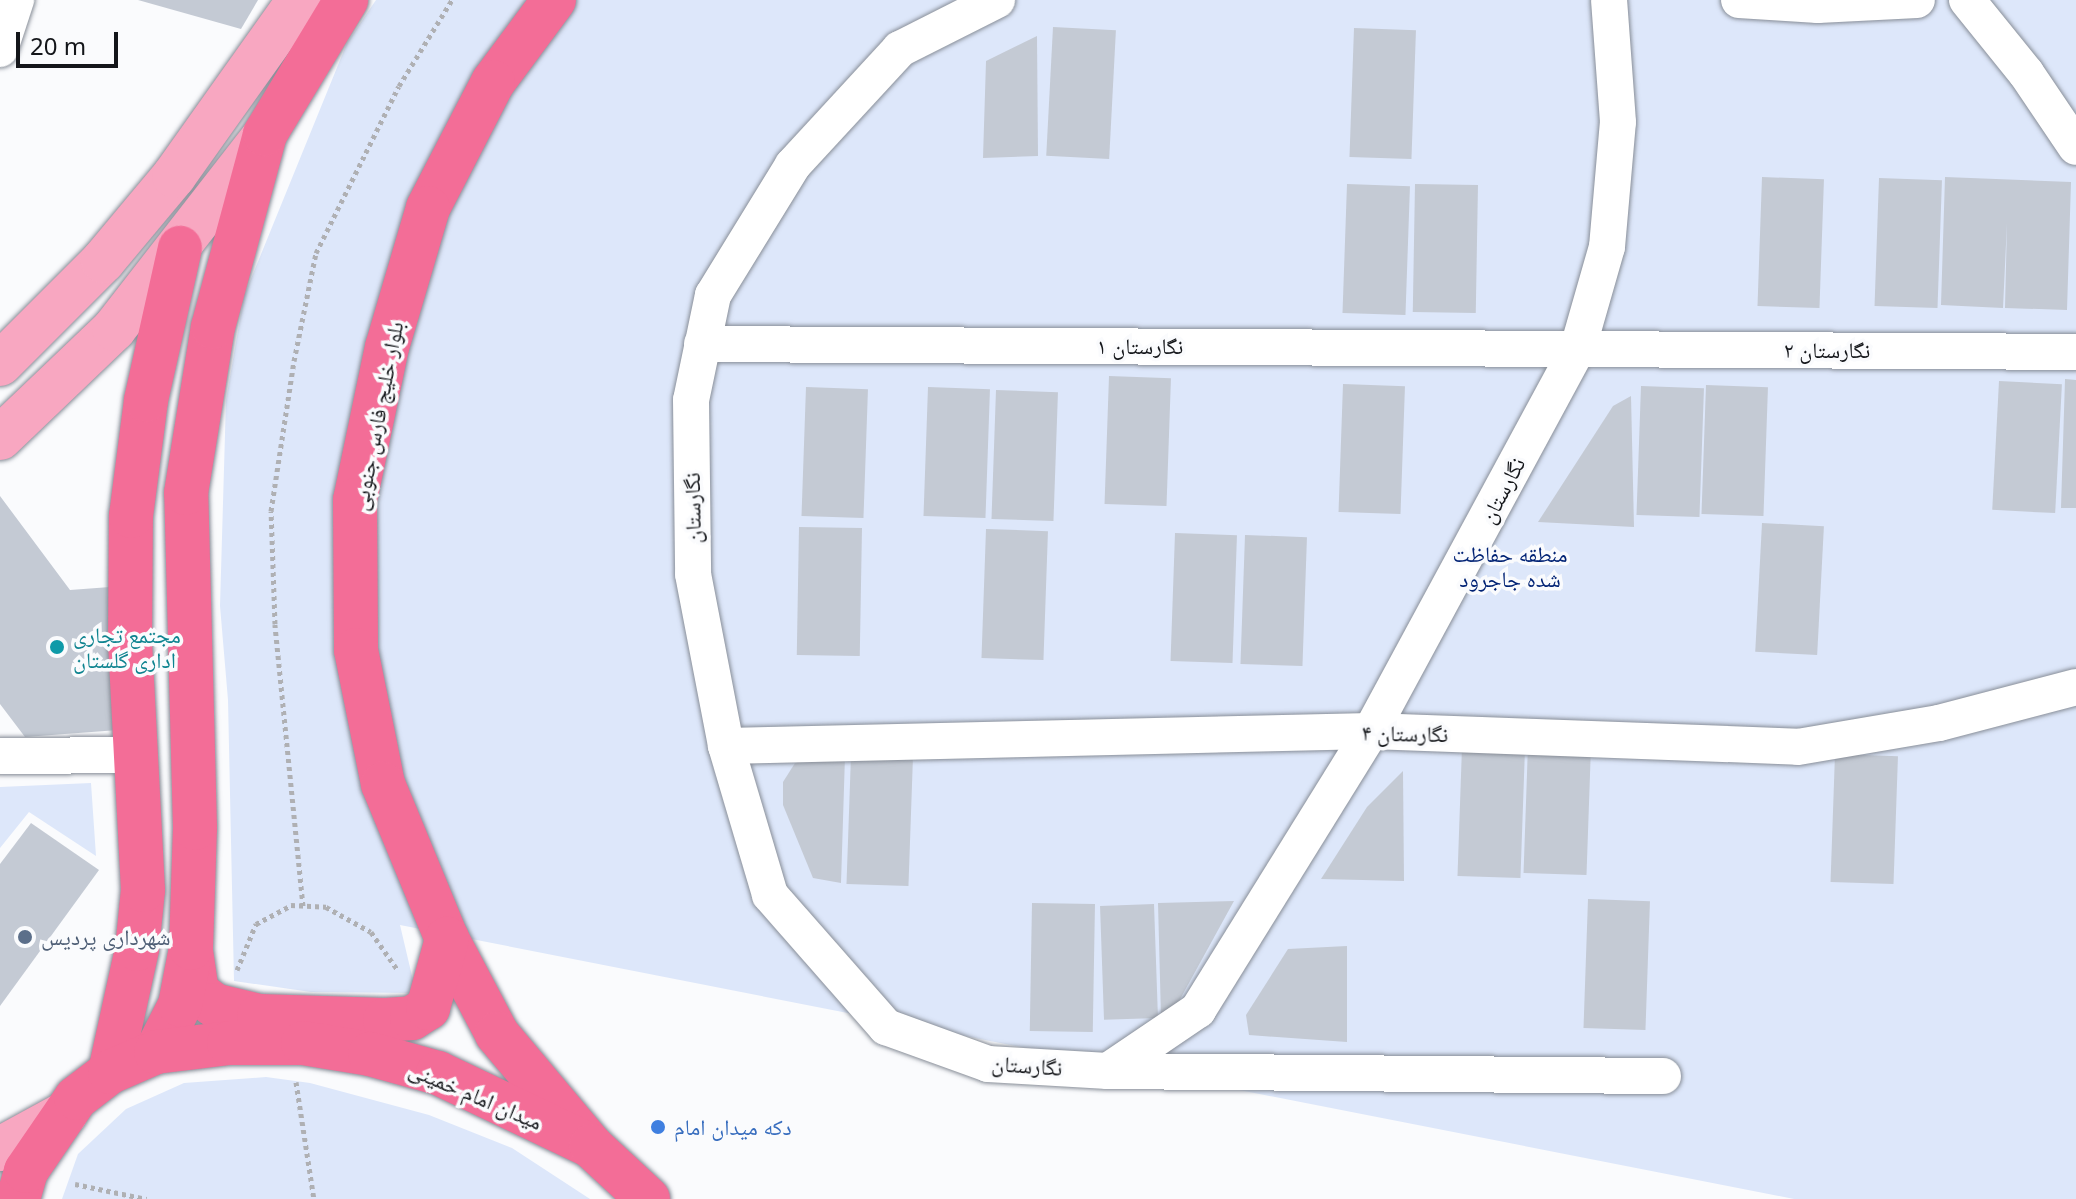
<!DOCTYPE html>
<meta charset="utf-8">
<style>
body{margin:0}
#map{position:relative;width:2076px;height:1199px;overflow:hidden;background:#fafbfd;font-family:"Noto Sans","Noto Naskh Arabic",sans-serif}
div>[style]{position:absolute}
[style*='--x']{left:calc(var(--x)*1px);top:calc(var(--y)*1px);width:calc(var(--w)*1px);rotate:calc(var(--a)*1deg)}
.green>*{inset:0;background:#dde7fa}
.building>*{inset:0;background:#c4cad4;transform-origin:0 0}
.path>*{height:5px;margin-top:-2.5px;transform-origin:0;background:repeating-linear-gradient(90deg,#afb0b3 0 4px,transparent 0 8px)}
.roads{filter:drop-shadow(0 0 2px #888e98) drop-shadow(0 0 2px #888e98)}
.minor>*{height:36px;margin:-18px;padding:0 18px;transform-origin:18px;border-radius:18px;background:#fff}
.major>*{height:44px;margin:-22px;padding:0 22px;transform-origin:22px;border-radius:22px;background:#f8a7c1}
.highway>*{height:44px;margin:-22px;padding:0 22px;transform-origin:22px;border-radius:22px;background:#f36d97}
.dots>*{width:22px;height:22px;translate:-50% -50%;box-sizing:border-box;border:4px solid #fafbfd;border-radius:50%}
span{translate:-50% -50%;white-space:nowrap;text-align:center;line-height:1.15;-webkit-text-stroke:7px #fafbfd;paint-order:stroke}
.street-label{font-size:22px;color:#14161a}
.park-label{font-size:22px;color:#002274}
.culture-label{font-size:22px;color:#0d838f}
.left{translate:0 -50%;text-align:left}
.service-label{font-size:22px;color:#4e5e75}
.shop-label{font-size:22px;color:#366cbe}
.scale{position:absolute;left:16px;top:32px;width:102px;height:36px;box-sizing:border-box;border:4px solid #14161a;border-top:0;padding-left:10px;font-size:24px;line-height:28px;white-space:nowrap;color:#14161a;-webkit-text-stroke:6px #fafbfd;paint-order:stroke}
</style>
<div id="map">
<div class="green">
<i style="clip-path:polygon(376px 0,2076px 0,2076px 1199px,1794px 1199px,400px 925px,416px 993px,311px 992px,234px 981px,228px 700px,220px 606px,226px 400px,244px 296px,347px 43px)"></i>
<i style="clip-path:polygon(91px 783px,96px 856px,29px 812px,0 848px,0 787px)"></i>
<i style="clip-path:polygon(266px 1077px,310px 1083px,429px 1115px,512px 1148px,590px 1199px,62px 1199px,78px 1154px,126px 1109px,184px 1083px)"></i>
</div>
<div class="building">
<i style="clip-path:polygon(138px 0,258px 0,241px 29px)"></i>
<i style="left:1053px;top:27px;width:63px;height:129px;rotate:3deg"></i>
<i style="left:1354px;top:28px;width:62px;height:129px;rotate:2deg"></i>
<i style="clip-path:polygon(1037px 36px,1038px 156px,983px 158px,986px 61px)"></i>
<i style="left:1762px;top:177px;width:62px;height:129px;rotate:2deg"></i>
<i style="clip-path:polygon(1945px 177px,2071px 182px,2067px 310px,2005px 308px,2007px 223px,2003px 308px,1941px 305px)"></i>
<i style="left:1879px;top:178px;width:63px;height:128px;rotate:2deg"></i>
<i style="left:1347px;top:184px;width:63px;height:129px;rotate:2deg"></i>
<i style="left:1415px;top:184px;width:63px;height:128px;rotate:1deg"></i>
<i style="left:1109px;top:376px;width:62px;height:128px;rotate:2deg"></i>
<i style="clip-path:polygon(2065px 379px,2076px 380px,2076px 508px,2061px 508px)"></i>
<i style="left:1999px;top:381px;width:63px;height:129px;rotate:3deg"></i>
<i style="left:1343px;top:384px;width:62px;height:128px;rotate:2deg"></i>
<i style="left:1706px;top:385px;width:62px;height:129px;rotate:2deg"></i>
<i style="left:1641px;top:386px;width:63px;height:129px;rotate:2deg"></i>
<i style="left:806px;top:387px;width:62px;height:129px;rotate:2deg"></i>
<i style="left:928px;top:387px;width:62px;height:129px;rotate:2deg"></i>
<i style="left:996px;top:390px;width:62px;height:129px;rotate:2deg"></i>
<i style="clip-path:polygon(1631px 396px,1634px 527px,1538px 522px,1613px 406px)"></i>
<i style="clip-path:polygon(0 496px,70px 590px,110px 587px,118px 730px,25px 737px,0 704px)"></i>
<i style="left:1762px;top:523px;width:62px;height:129px;rotate:3deg"></i>
<i style="left:799px;top:527px;width:63px;height:128px;rotate:1deg"></i>
<i style="left:986px;top:529px;width:62px;height:129px;rotate:2deg"></i>
<i style="left:1175px;top:533px;width:62px;height:128px;rotate:2deg"></i>
<i style="left:1245px;top:535px;width:62px;height:129px;rotate:2deg"></i>
<i style="left:1528px;top:745px;width:63px;height:128px;rotate:2deg"></i>
<i style="left:1462px;top:747px;width:63px;height:129px;rotate:2deg"></i>
<i style="clip-path:polygon(822px 754px,845px 756px,841px 883px,813px 878px,783px 805px,783px 782px,795px 763px)"></i>
<i style="left:1835px;top:754px;width:63px;height:128px;rotate:2deg"></i>
<i style="left:851px;top:755px;width:62px;height:129px;rotate:2deg"></i>
<i style="clip-path:polygon(1403px 771px,1404px 881px,1321px 879px,1367px 807px)"></i>
<i style="clip-path:polygon(31px 823px,99px 870px,0 1006px,0 864px)"></i>
<i style="left:1588px;top:899px;width:62px;height:129px;rotate:2deg"></i>
<i style="clip-path:polygon(1234px 901px,1173px 1012px,1161px 1017px,1158px 903px)"></i>
<i style="left:1032px;top:903px;width:63px;height:128px;rotate:1deg"></i>
<i style="left:1154px;top:904px;width:114px;height:54px;rotate:88deg"></i>
<i style="clip-path:polygon(1347px 946px,1347px 1042px,1249px 1035px,1246px 1015px,1288px 949px)"></i>
</div>
<div class="path">
<i style="--x:303;--y:906;--w:283;--a:-95.7"></i>
<i style="--x:275;--y:624;--w:113;--a:-92"></i>
<i style="--x:271;--y:511;--w:152;--a:-81.3"></i>
<i style="--x:294;--y:361;--w:110;--a:-78.5"></i>
<i style="--x:316;--y:253;--w:186;--a:-63.6"></i>
<i style="--x:399;--y:86;--w:101;--a:-58.4"></i>
<i style="--x:237;--y:970;--w:50;--a:-67.6"></i>
<i style="--x:256;--y:924;--w:40;--a:-28"></i>
<i style="--x:291;--y:905;--w:35;--a:3"></i>
<i style="--x:326;--y:907;--w:51;--a:29.1"></i>
<i style="--x:371;--y:932;--w:45;--a:54.9"></i>
<i style="--x:296;--y:1082;--w:118;--a:81.3"></i>
<i style="--x:75;--y:1184;--w:73;--a:11.9"></i>
</div>
<div class="roads">
<div class="minor">
<i style="--x:997;--y:0;--w:109;--a:153.2"></i>
<i style="--x:900;--y:49;--w:158;--a:132.7"></i>
<i style="--x:793;--y:165;--w:153;--a:121.6"></i>
<i style="--x:713;--y:295;--w:107;--a:101.8"></i>
<i style="--x:691;--y:400;--w:174;--a:89.3"></i>
<i style="--x:693;--y:574;--w:175;--a:79.1"></i>
<i style="--x:726;--y:746;--w:155;--a:73.5"></i>
<i style="--x:770;--y:895;--w:176;--a:48.7"></i>
<i style="--x:886;--y:1027;--w:109;--a:19.9"></i>
<i style="--x:988;--y:1064;--w:120;--a:3.3"></i>
<i style="--x:1108;--y:1071;--w:109;--a:-34.1"></i>
<i style="--x:1198;--y:1010;--w:328;--a:-58.2"></i>
<i style="--x:1371;--y:731;--w:435;--a:-61.6"></i>
<i style="--x:1578;--y:348;--w:105;--a:-74"></i>
<i style="--x:1607;--y:247;--w:125;--a:-85"></i>
<i style="--x:1618;--y:122;--w:122;--a:-94.2"></i>
<i style="--x:1739;--y:0;--w:79;--a:3.6"></i>
<i style="--x:1818;--y:5;--w:99;--a:-2.9"></i>
<i style="--x:1967;--y:0;--w:94;--a:51.1"></i>
<i style="--x:2026;--y:73;--w:89;--a:56"></i>
<i style="--x:0;--y:49;--w:52;--a:-71.9"></i>
<i style="--x:702;--y:344;--w:1374;--a:0.33"></i>
<i style="--x:726;--y:746;--w:645;--a:-1.33"></i>
<i style="--x:1371;--y:731;--w:427;--a:2.1"></i>
<i style="--x:1798;--y:747;--w:143;--a:-9.7"></i>
<i style="--x:1939;--y:723;--w:142;--a:-14.7"></i>
<i style="--x:0;--y:756;--w:135;--a:-0.4"></i>
<i style="--x:1108;--y:1071;--w:555;--a:0.52"></i>
</div>
<div class="major">
<i style="--x:0;--y:364;--w:146;--a:-45"></i>
<i style="--x:103;--y:261;--w:111;--a:-50.1"></i>
<i style="--x:174;--y:176;--w:216;--a:-54.6"></i>
<i style="--x:0;--y:438;--w:158;--a:-43.7"></i>
<i style="--x:114;--y:329;--w:244;--a:-52.1"></i>
<i style="--x:0;--y:1149;--w:75;--a:-28.6"></i>
</div>
<div class="highway">
<i style="--x:554;--y:0;--w:102;--a:126.6"></i>
<i style="--x:493;--y:82;--w:142;--a:117.3"></i>
<i style="--x:428;--y:208;--w:145;--a:106.4"></i>
<i style="--x:387;--y:347;--w:156;--a:101.8"></i>
<i style="--x:355;--y:500;--w:150;--a:89.6"></i>
<i style="--x:356;--y:650;--w:137;--a:78.6"></i>
<i style="--x:383;--y:784;--w:168;--a:67.6"></i>
<i style="--x:447;--y:939;--w:107;--a:62.2"></i>
<i style="--x:497;--y:1034;--w:146;--a:50"></i>
<i style="--x:191;--y:951;--w:41;--a:81.7"></i>
<i style="--x:197;--y:992;--w:21;--a:37"></i>
<i style="--x:214;--y:1005;--w:46;--a:13.7"></i>
<i style="--x:259;--y:1016;--w:126;--a:1.8"></i>
<i style="--x:385;--y:1020;--w:27;--a:-4"></i>
<i style="--x:412;--y:1018;--w:19;--a:-32"></i>
<i style="--x:428;--y:1008;--w:72;--a:-74.6"></i>
<i style="--x:156;--y:1052;--w:53;--a:-62.9"></i>
<i style="--x:180;--y:1005;--w:58;--a:-79.1"></i>
<i style="--x:191;--y:948;--w:120;--a:-88.1"></i>
<i style="--x:195;--y:828;--w:335;--a:-91.5"></i>
<i style="--x:186;--y:493;--w:168;--a:-80.8"></i>
<i style="--x:213;--y:327;--w:200;--a:-74.9"></i>
<i style="--x:265;--y:134;--w:157;--a:-58.8"></i>
<i style="--x:110;--y:1072;--w:126;--a:-77.6"></i>
<i style="--x:137;--y:949;--w:59;--a:-84.2"></i>
<i style="--x:143;--y:890;--w:245;--a:-93"></i>
<i style="--x:130;--y:645;--w:129;--a:-89.6"></i>
<i style="--x:131;--y:516;--w:117;--a:-82.6"></i>
<i style="--x:146;--y:400;--w:156;--a:-77.4"></i>
<i style="--x:18;--y:1199;--w:29;--a:-74"></i>
<i style="--x:26;--y:1171;--w:88;--a:-55.6"></i>
<i style="--x:76;--y:1098;--w:43;--a:-37.4"></i>
<i style="--x:110;--y:1072;--w:50;--a:-23.5"></i>
<i style="--x:156;--y:1052;--w:74;--a:-7"></i>
<i style="--x:229;--y:1043;--w:74;--a:0"></i>
<i style="--x:303;--y:1043;--w:68;--a:9.3"></i>
<i style="--x:370;--y:1054;--w:71;--a:15.6"></i>
<i style="--x:438;--y:1073;--w:170;--a:25.5"></i>
<i style="--x:591;--y:1146;--w:78;--a:42.9"></i>
</div>
</div>
<div class="dots">
<i style="left:57px;top:647px;background:#0f9aa8"></i>
<i style="left:25px;top:937px;background:#5c6f8a"></i>
<i style="left:658px;top:1127px;background:#3f7fe0"></i>
</div>
<div class="street-label">
<span style="left:1140px;top:346px">نگارستان ۱</span>
<span style="left:1827px;top:350px">نگارستان ۲</span>
<span style="left:377px;top:416px;rotate:-79deg">بلوار خلیج فارس جنوبی</span>
<span style="left:1502px;top:490px;rotate:-62deg">نگارستان</span>
<span style="left:692px;top:508px;rotate:-91deg">نگارستان</span>
<span style="left:1405px;top:733px;rotate:1deg">نگارستان ۴</span>
<span style="left:1027px;top:1065px;rotate:4deg">نگارستان</span>
<span style="left:476px;top:1095px;rotate:23deg">میدان امام خمینی</span>
</div>
<div class="park-label">
<span style="left:1510px;top:566px">منطقه حفاظت<br>شده جاجرود</span>
</div>
<div class="culture-label">
<span class="left" style="left:73px;top:647px">مجتمع تجاری<br>اداری گلستان</span>
</div>
<div class="service-label">
<span class="left" style="left:41px;top:937px">شهرداری پردیس</span>
</div>
<div class="shop-label">
<span class="left" style="left:674px;top:1127px">دکه میدان امام</span>
</div>
<div class="scale">20 m</div>
</div>
